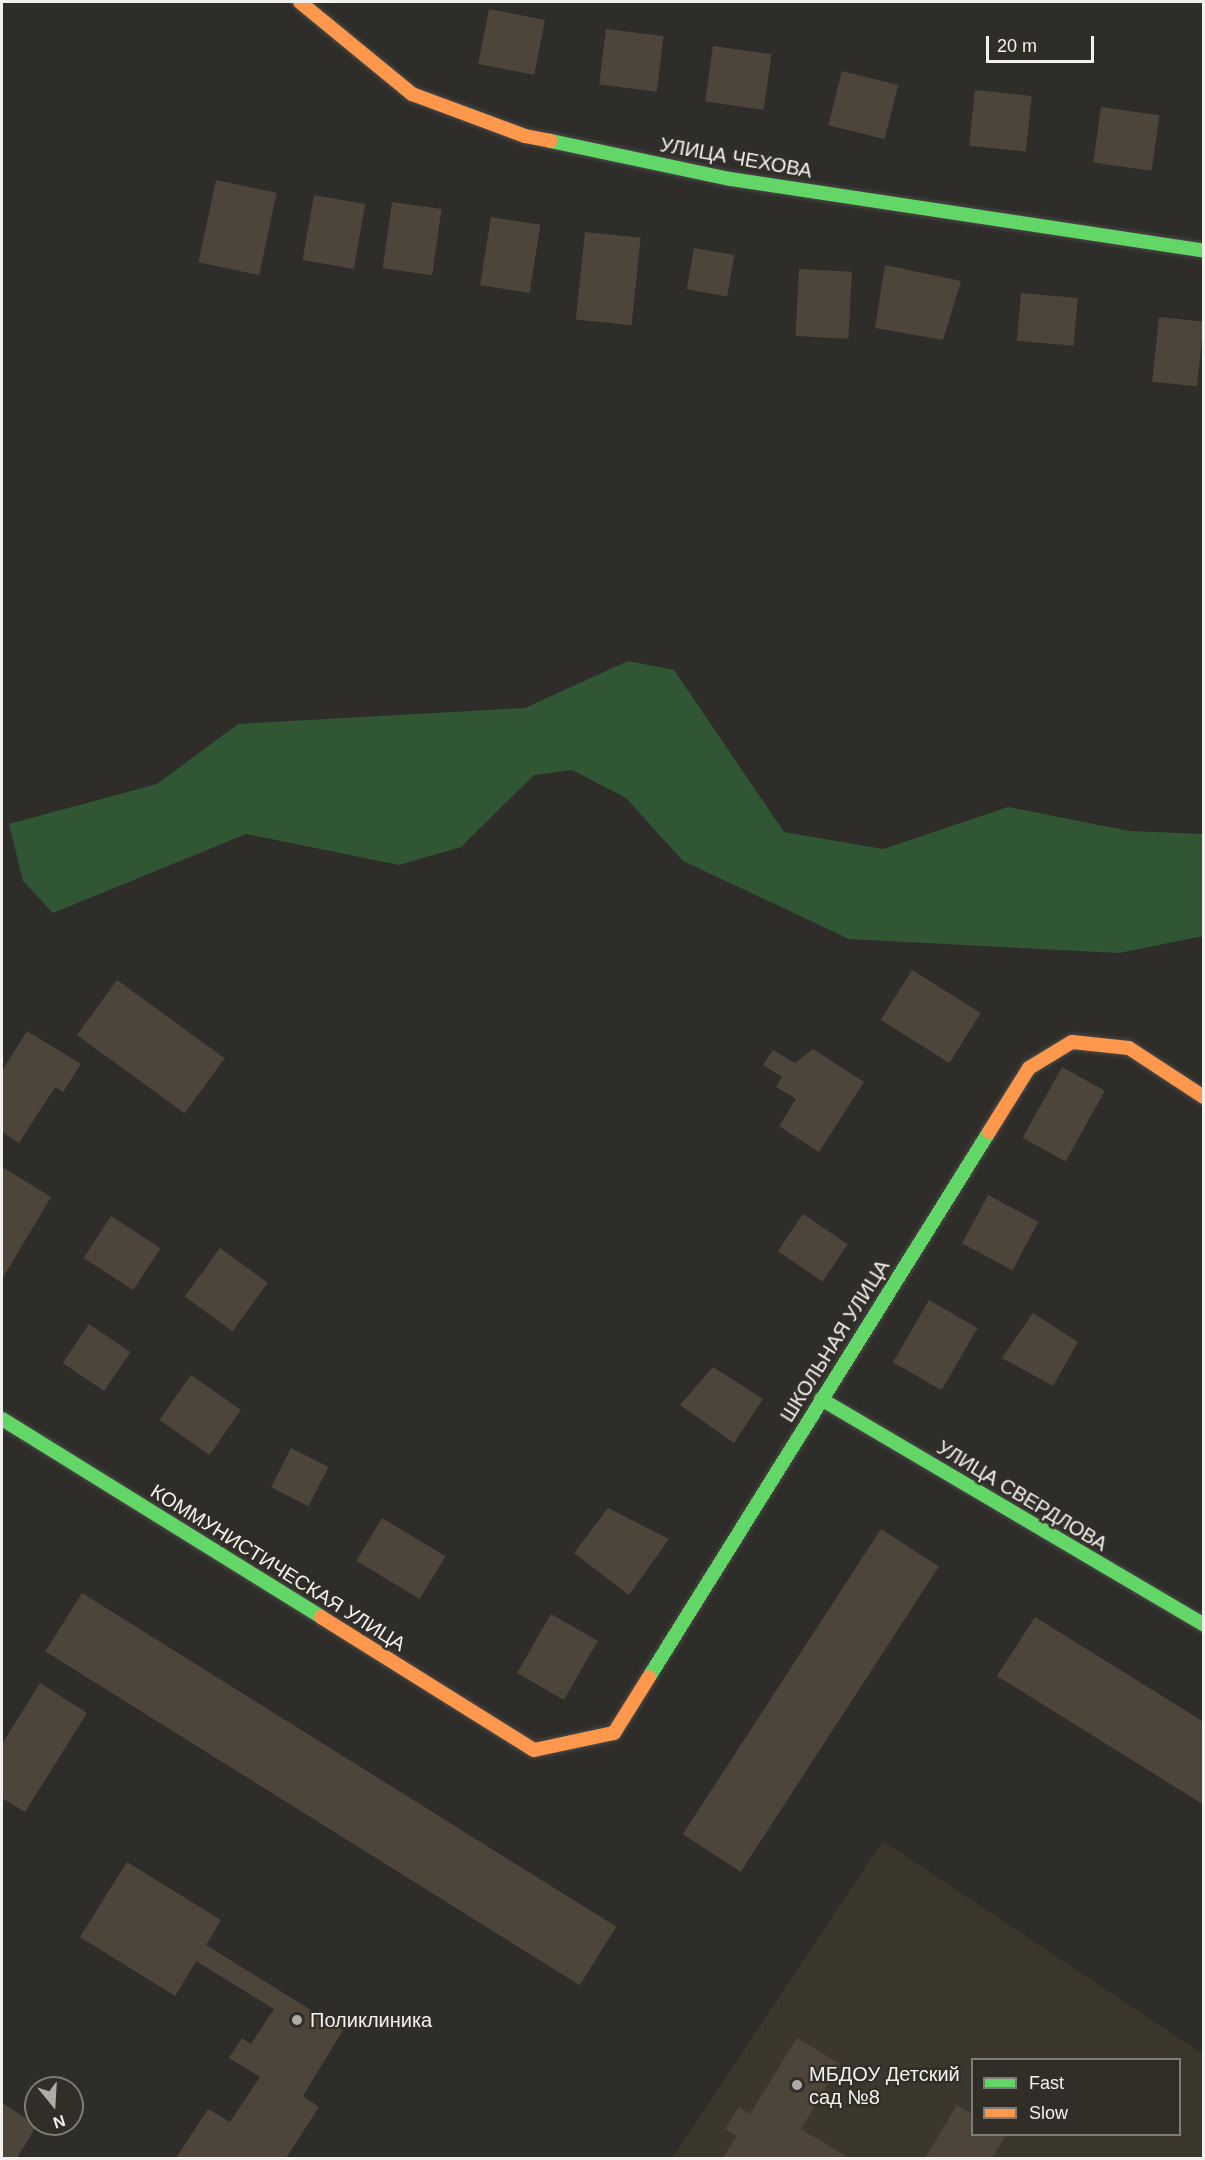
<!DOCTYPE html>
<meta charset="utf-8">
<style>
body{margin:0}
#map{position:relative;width:1205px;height:2160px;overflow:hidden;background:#2f2d2a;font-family:Arial,sans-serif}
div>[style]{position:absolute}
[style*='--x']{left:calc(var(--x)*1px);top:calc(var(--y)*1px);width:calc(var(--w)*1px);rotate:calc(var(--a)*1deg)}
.built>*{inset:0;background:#3b372c}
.green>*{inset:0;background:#305634}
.building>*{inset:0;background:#4d453a;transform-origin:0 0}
.roads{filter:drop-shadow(0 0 2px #4b4a47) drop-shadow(0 0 2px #4b4a47)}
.fast>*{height:14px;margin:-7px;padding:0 7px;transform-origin:7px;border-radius:7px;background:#63d668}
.slow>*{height:14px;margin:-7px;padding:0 7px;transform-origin:7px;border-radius:7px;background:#ff974d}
.dots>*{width:16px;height:16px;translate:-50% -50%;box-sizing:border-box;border:3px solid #312e28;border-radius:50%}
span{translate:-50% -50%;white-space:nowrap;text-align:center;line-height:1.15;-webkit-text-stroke:4.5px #312e28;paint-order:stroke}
.street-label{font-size:20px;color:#f2f1ed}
.poi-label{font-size:20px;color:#f2f1ed}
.left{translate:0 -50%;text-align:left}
.frame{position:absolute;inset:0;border:3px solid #f2f1ed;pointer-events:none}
.legend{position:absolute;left:971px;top:2058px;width:210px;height:78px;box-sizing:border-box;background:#312e28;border:2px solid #7e7c77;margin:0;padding:8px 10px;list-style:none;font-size:18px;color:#f2f1ed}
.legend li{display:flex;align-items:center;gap:12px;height:30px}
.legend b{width:30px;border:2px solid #7e7c77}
.north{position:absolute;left:24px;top:2076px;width:60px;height:60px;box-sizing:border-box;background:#312e28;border:2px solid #7e7c77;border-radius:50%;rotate:162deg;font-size:16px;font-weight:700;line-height:24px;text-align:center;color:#f2f1ed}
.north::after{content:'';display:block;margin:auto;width:21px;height:27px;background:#aeaca9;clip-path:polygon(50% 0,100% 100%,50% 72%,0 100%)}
.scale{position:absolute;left:986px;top:36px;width:108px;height:27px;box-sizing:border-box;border:3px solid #f2f1ed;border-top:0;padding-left:8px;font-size:18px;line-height:21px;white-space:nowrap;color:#f2f1ed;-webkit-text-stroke:4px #312e28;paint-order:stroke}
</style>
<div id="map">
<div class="built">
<i style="clip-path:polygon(evenodd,883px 1841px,1203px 2054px,1203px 2158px,672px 2158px,883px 1841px,972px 2060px,1180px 2060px,1180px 2134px,972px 2134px,972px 2060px)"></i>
</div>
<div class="green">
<i style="clip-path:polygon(628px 661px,674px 670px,784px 832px,883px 849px,1008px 807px,1129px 831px,1203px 834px,1203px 936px,1119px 953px,849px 939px,683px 861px,626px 798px,572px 770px,534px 775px,461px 847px,399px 865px,246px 834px,53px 913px,23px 881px,9px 824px,157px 784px,238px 724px,525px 708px)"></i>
</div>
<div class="building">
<i style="left:489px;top:9px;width:57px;height:56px;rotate:11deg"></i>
<i style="left:606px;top:29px;width:58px;height:56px;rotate:7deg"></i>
<i style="left:713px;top:46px;width:59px;height:56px;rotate:8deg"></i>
<i style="left:842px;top:71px;width:58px;height:56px;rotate:14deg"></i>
<i style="left:975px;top:90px;width:57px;height:56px;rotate:6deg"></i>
<i style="left:1101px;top:107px;width:59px;height:56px;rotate:8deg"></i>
<i style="left:216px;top:180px;width:62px;height:84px;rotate:12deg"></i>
<i style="left:314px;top:195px;width:52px;height:66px;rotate:10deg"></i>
<i style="left:392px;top:202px;width:50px;height:67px;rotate:8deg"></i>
<i style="left:491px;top:217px;width:50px;height:69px;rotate:9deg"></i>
<i style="left:585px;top:232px;width:56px;height:88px;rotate:6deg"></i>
<i style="left:694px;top:248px;width:41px;height:42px;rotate:10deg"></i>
<i style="clip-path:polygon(885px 265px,961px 281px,943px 340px,875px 328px)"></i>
<i style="left:799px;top:269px;width:53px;height:67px;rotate:3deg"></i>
<i style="left:1021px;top:293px;width:57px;height:48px;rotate:5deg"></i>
<i style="left:1159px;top:317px;width:45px;height:65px;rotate:6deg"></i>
<i style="left:912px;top:970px;width:81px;height:59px;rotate:32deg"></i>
<i style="left:117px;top:980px;width:133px;height:68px;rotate:36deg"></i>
<i style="clip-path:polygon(27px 1031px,81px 1064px,63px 1092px,55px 1087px,19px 1143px,2px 1132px,2px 1071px)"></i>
<i style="clip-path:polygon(813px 1049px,864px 1082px,819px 1152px,779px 1126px,796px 1099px,776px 1087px,782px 1077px,763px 1065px,773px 1050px,795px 1063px)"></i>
<i style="left:1062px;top:1067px;width:49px;height:81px;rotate:29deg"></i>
<i style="clip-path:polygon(4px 1168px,51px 1197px,2px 1279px,2px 1173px)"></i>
<i style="left:988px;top:1195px;width:57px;height:55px;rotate:28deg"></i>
<i style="left:803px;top:1214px;width:54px;height:45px;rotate:34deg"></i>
<i style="left:111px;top:1216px;width:59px;height:50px;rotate:33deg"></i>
<i style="left:220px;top:1248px;width:59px;height:60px;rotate:36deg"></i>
<i style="left:929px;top:1300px;width:56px;height:72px;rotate:30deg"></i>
<i style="clip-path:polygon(1033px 1313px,1078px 1342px,1053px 1386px,1002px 1358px)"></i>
<i style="left:89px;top:1324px;width:50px;height:47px;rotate:34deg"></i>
<i style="clip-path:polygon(713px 1367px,763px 1399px,734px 1443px,680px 1405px)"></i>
<i style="left:191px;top:1375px;width:61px;height:55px;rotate:35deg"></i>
<i style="left:291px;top:1448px;width:42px;height:44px;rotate:27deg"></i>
<i style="clip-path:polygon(608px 1508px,669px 1539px,629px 1595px,574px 1553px)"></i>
<i style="left:382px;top:1518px;width:74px;height:50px;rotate:31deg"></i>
<i style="left:881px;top:1529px;width:69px;height:364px;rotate:33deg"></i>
<i style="left:82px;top:1593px;width:630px;height:69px;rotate:32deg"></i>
<i style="left:551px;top:1614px;width:54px;height:68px;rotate:30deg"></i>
<i style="clip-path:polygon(1035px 1617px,1204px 1722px,1204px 1805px,997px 1676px)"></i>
<i style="clip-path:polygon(40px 1683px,87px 1713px,25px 1812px,2px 1798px,2px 1744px)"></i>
<i style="clip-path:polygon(127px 1862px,221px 1920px,206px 1945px,343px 2030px,303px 2096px,319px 2107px,286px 2158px,176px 2158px,208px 2109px,230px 2122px,260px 2077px,229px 2058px,242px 2038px,251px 2044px,274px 2009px,196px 1961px,175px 1996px,80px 1937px)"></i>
<i style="clip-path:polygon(797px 2038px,840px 2064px,801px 2129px,849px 2158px,723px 2158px,737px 2136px,725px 2129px,739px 2107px,750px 2114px)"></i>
<i style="clip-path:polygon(2px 2103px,37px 2125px,17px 2158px,2px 2158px)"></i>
<i style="clip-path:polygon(957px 2105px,972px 2114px,972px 2134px,1007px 2134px,992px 2158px,925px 2158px)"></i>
</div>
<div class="roads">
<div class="fast">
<i style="--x:551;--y:141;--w:183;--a:12"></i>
<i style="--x:730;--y:179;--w:479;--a:8.6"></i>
<i style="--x:821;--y:1399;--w:445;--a:30.5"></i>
<i style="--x:2;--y:1419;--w:375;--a:31.8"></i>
<i style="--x:649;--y:1677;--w:642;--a:-58.04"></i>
</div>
<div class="slow">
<i style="--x:300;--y:2;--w:145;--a:39.4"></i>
<i style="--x:412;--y:94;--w:121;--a:20.4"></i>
<i style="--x:525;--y:136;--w:26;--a:11"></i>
<i style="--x:989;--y:1132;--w:75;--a:-58"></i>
<i style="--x:1029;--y:1068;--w:50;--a:-31.2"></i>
<i style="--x:1072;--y:1042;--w:57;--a:6"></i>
<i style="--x:1129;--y:1048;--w:90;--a:33.2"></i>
<i style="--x:321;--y:1617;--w:251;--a:32"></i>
<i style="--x:534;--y:1750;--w:82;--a:-12"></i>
<i style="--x:614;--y:1733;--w:66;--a:-58"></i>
</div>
</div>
<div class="dots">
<i style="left:297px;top:2020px;background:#aeaca9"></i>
<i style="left:797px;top:2085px;background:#aeaca9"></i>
</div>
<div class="street-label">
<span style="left:736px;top:158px;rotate:10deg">УЛИЦА ЧЕХОВА</span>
<span style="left:835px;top:1341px;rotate:-58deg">ШКОЛЬНАЯ УЛИЦА</span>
<span style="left:1022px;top:1496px;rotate:31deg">УЛИЦА СВЕРДЛОВА</span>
<span style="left:278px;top:1568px;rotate:32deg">КОММУНИСТИЧЕСКАЯ УЛИЦА</span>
</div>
<div class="poi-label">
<span class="left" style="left:310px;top:2020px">Поликлиника</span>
<span class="left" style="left:809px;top:2086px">МБДОУ Детский<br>сад №8</span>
</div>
<div class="frame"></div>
<ul class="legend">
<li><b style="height:8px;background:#63d668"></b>Fast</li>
<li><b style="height:8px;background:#ff974d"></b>Slow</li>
</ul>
<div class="north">N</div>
<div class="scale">20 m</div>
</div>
